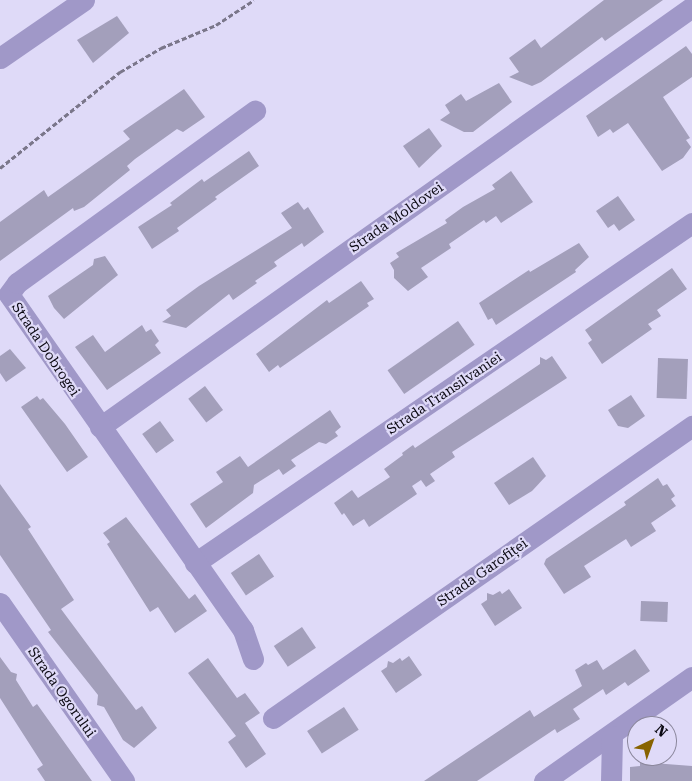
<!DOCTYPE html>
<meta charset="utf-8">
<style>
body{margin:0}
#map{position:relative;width:692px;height:781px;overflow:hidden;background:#dfdaf8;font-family:"Roboto Serif",serif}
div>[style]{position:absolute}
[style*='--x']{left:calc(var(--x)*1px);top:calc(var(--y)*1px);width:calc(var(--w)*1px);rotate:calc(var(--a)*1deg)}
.building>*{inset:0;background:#a39fbb;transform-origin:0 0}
.path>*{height:3px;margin-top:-1.5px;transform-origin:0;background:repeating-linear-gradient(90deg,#7a768a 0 5px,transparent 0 7.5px)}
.minor>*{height:21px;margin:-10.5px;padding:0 10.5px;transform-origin:10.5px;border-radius:10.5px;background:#a098c8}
span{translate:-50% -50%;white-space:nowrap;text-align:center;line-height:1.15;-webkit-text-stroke:4.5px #dfdaf8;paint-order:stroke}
.street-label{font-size:14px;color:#0c0a13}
.north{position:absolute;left:627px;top:716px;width:50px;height:50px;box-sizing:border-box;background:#dfdaf8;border:1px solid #8b879c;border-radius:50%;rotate:42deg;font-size:14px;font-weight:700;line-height:20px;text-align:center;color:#0c0a13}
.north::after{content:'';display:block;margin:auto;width:18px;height:22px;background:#886300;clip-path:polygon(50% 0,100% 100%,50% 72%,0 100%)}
</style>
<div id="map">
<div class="building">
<i style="clip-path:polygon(604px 0,663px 0,605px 41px,602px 37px,541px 82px,532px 86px,509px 77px,519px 72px,509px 58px,535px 39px,541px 48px)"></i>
<i style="clip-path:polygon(117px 16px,129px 33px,93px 63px,77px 40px)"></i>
<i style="clip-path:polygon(686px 46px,692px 54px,692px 77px,663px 97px,690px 138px,686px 140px,691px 147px,683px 158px,662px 171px,628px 123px,613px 133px,610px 129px,598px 137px,586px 116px)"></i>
<i style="clip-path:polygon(499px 83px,512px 102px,473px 132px,464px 132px,440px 120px,450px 113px,445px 105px,461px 94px,466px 101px)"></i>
<i style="clip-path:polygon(184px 89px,205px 117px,183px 132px,177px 129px,135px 159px,127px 166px,130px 170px,84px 207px,74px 211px,73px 208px,0 261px,0 222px,44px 190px,48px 197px,130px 139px,123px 131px)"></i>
<i style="clip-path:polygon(429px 128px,442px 146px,419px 168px,403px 146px)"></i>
<i style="clip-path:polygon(249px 151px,259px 166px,215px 197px,217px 199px,177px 228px,179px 231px,152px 249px,138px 227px,172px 205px,170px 203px,202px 179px,204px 182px)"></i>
<i style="clip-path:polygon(511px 171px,533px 202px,501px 223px,496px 216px,486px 223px,484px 220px,449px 244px,451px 248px,421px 268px,428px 277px,408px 291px,394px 278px,394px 270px,390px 263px,399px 257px,396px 253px,447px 223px,445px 220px,463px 207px,495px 189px,492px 185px)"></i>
<i style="clip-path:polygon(618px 196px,635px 220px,619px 231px,614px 224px,608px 228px,596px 211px)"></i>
<i style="clip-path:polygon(298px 202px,304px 210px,308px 207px,324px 232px,304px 247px,302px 243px,274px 262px,277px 266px,255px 281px,257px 283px,233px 300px,229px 294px,186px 328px,162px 322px,171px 316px,166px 310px,199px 286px,292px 228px,281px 213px)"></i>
<i style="clip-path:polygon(579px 243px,589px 257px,575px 270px,576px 272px,496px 325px,492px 318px,488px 320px,479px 303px,529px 270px,530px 272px)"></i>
<i style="clip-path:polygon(105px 256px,118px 275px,64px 319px,54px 308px,48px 296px,93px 265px,94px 259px)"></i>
<i style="clip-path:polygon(672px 268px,687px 289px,657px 310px,661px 316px,648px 324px,652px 329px,602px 364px,588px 343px,592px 340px,585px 330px)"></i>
<i style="clip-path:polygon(361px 281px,374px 299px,367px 303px,369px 306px,280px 368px,278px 365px,269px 372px,256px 354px,327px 300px,329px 303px)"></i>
<i style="left:458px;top:321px;width:29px;height:86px;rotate:55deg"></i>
<i style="clip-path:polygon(142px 325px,146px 332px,151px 329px,159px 341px,155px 345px,161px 353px,107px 390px,75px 347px,93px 335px,105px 352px)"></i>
<i style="clip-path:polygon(10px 349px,26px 368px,6px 382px,0 373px,0 356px)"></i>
<i style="clip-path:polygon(552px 356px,567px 378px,452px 452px,455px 457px,430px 474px,435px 481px,426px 487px,421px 480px,412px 486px,417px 494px,369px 527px,364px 519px,353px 526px,344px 513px,342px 515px,334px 503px,352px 490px,358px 498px,390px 477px,384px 469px,403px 455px,402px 453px,413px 445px,415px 448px,540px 364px,540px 357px,546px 360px)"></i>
<i style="left:658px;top:358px;width:30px;height:40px;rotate:2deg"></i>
<i style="left:205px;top:386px;width:30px;height:21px;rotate:53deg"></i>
<i style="clip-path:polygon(631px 395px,645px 416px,628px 428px,618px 426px,608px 410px)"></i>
<i style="clip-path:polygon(37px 396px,40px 400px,43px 398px,65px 424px,88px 457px,67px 472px,21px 407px)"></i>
<i style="clip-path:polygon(330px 410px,341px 427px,335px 432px,338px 436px,326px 444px,319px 442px,291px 460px,296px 466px,283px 475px,279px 469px,254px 485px,253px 493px,206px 528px,190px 504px,223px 482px,216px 472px,240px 456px,248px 467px)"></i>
<i style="left:160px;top:421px;width:24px;height:22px;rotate:54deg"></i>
<i style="clip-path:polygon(533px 457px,546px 476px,532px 491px,509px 505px,494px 483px)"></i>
<i style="clip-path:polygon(658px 478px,663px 486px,667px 484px,675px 496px,671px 499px,676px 506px,651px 523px,656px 531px,631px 547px,626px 539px,584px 566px,591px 577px,564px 594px,544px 564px,546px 559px,626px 505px,624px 502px)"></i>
<i style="clip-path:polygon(0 484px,31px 527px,28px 529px,74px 600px,61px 609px,136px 710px,142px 706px,157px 728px,134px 748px,123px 740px,104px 707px,97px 705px,98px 695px,48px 632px,51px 630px,0 555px)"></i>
<i style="clip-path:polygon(126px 517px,189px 599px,195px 594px,207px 611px,175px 633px,158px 607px,150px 612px,107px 544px,110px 542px,103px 533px)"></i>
<i style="left:259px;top:554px;width:27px;height:34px;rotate:56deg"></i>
<i style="clip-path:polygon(509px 589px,522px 608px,495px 626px,481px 604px,487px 600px,487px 593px,493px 595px,500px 591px,502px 594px)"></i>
<i style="left:641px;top:601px;width:27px;height:20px;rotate:2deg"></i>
<i style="left:302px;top:627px;width:25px;height:34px;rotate:56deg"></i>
<i style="clip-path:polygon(635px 649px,650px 671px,628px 686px,625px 682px,606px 695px,603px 689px,573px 709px,580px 719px,557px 733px,555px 729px,477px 781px,424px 781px,530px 710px,534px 717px,582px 686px,575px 670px,586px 663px,588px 665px,597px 660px,603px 670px)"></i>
<i style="clip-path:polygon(409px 656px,422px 675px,396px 693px,381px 671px,387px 667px,388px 661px,393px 663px,400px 658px,402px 661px)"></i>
<i style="clip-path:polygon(0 657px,11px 672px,17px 674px,16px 680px,33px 707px,37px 704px,92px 781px,45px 781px,37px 769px,43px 765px,0 698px)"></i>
<i style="clip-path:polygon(208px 658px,237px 698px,245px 693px,260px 713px,245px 723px,266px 754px,246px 768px,228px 742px,236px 736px,188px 673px)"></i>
<i style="left:344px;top:707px;width:27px;height:44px;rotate:57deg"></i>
<i style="clip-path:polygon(640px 762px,692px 766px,692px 781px,630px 781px,630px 767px,640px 766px)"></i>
</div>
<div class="path">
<i style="--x:0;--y:168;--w:154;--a:-38.7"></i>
<i style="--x:120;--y:72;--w:48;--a:-30.3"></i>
<i style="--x:161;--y:48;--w:60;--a:-22.7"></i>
<i style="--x:216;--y:25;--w:45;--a:-33.3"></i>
</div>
<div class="minor">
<i style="--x:0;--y:58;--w:102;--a:-34.6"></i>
<i style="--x:100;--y:427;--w:726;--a:-35.35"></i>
<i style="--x:195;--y:563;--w:602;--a:-34.38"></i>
<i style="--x:0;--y:603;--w:217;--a:55.1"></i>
<i style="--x:253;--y:659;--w:31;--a:-109"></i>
<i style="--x:243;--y:630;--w:409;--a:-124.9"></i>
<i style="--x:9;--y:294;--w:14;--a:-54"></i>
<i style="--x:17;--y:283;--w:294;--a:-35.9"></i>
<i style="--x:273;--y:718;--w:511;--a:-34.87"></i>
<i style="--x:544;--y:781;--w:181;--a:-35.1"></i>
<i style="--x:611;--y:781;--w:45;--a:-88.7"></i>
</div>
<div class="street-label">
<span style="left:396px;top:217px;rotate:-35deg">Strada Moldovei</span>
<span style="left:46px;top:349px;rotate:56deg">Strada Dobrogei</span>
<span style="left:444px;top:393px;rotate:-34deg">Strada Transilvaniei</span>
<span style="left:482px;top:572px;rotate:-35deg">Strada Garofiței</span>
<span style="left:62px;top:692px;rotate:55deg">Strada Ogorului</span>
</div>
<div class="north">N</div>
</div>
